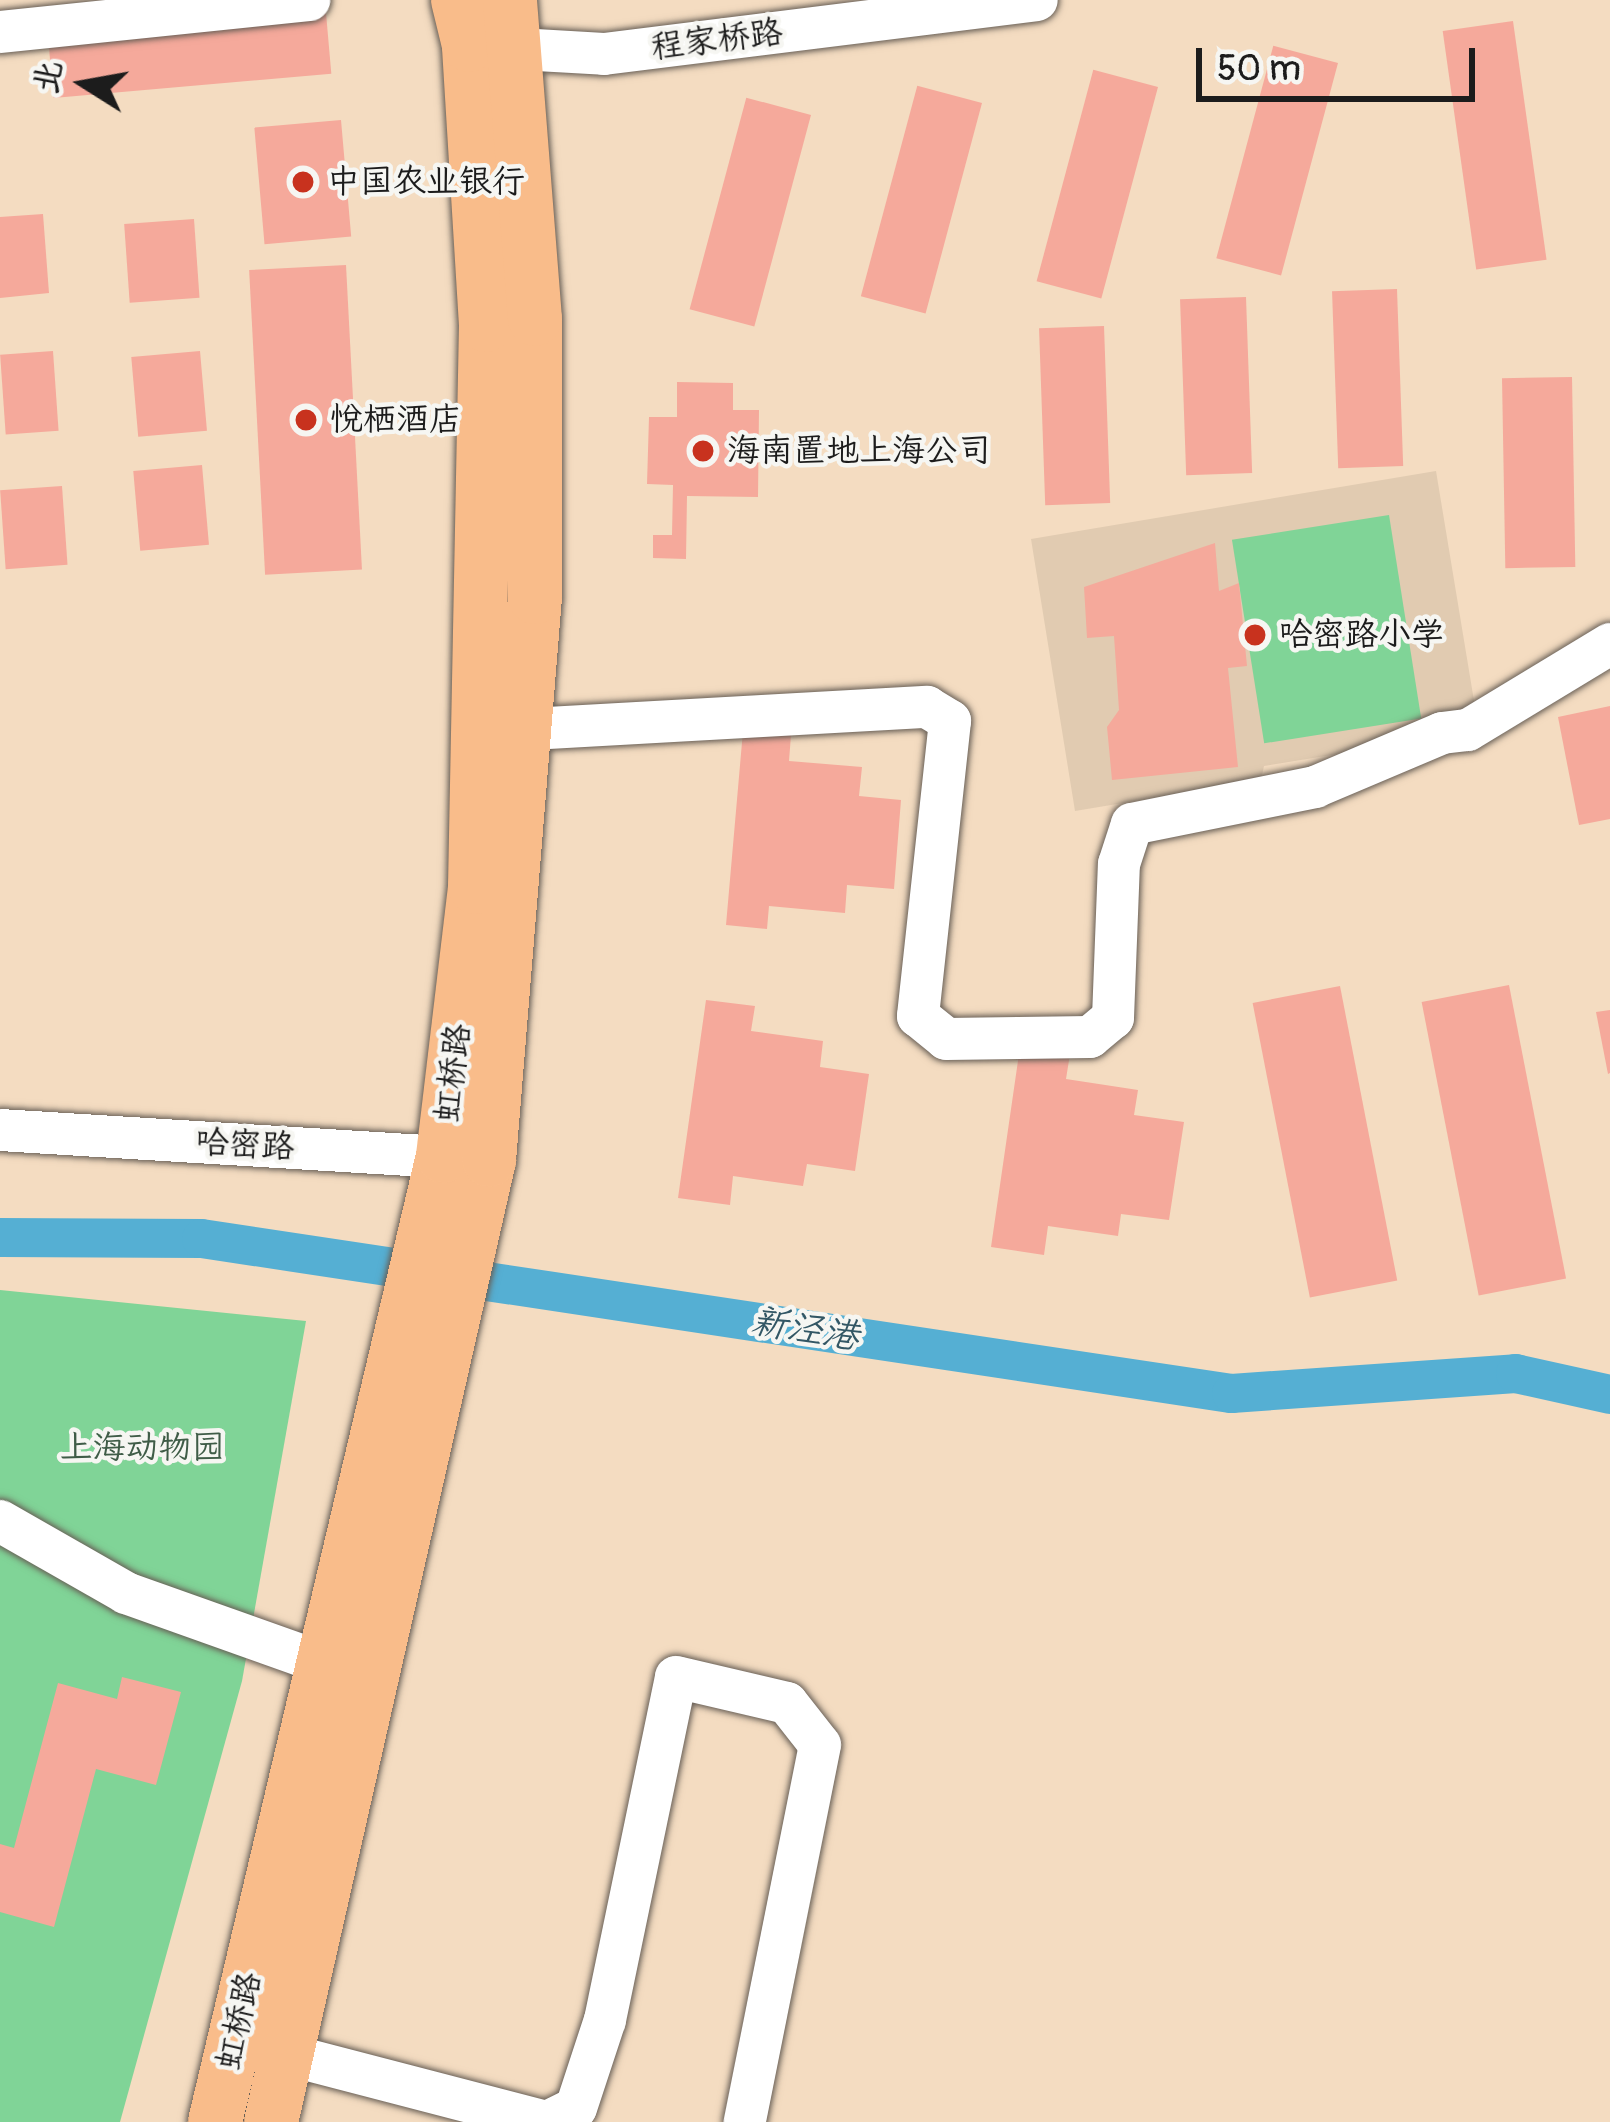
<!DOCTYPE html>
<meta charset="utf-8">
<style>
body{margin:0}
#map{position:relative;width:1610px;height:2122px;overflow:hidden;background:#f4dcc1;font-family:Pangolin,"LXGW WenKai TC",sans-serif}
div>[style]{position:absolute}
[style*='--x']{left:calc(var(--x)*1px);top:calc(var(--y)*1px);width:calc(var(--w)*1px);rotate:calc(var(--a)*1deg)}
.built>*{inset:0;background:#e1cbb1}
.green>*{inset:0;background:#80d497;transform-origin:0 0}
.canal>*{height:39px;margin:-19.5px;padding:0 19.5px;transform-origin:19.5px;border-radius:19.5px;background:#55afd3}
.building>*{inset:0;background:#f5a99b;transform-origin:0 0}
.roads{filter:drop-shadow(0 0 3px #685f56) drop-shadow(0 0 3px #685f56)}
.minor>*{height:42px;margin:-21px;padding:0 21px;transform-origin:21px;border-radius:21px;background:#fff}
.major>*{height:54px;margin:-27px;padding:0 27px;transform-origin:27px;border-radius:27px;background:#f9bc8a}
.dots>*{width:33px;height:33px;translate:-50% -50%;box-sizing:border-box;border:6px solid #f6f6f2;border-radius:50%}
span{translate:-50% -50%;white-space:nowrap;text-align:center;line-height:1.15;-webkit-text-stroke:9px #f6f6f2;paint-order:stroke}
.street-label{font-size:33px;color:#1c1c1c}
.poi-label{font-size:33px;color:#1c1c1c}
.left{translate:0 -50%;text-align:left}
.park-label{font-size:33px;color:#3f5c47}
.water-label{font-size:36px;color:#335765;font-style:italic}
.north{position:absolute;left:24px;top:24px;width:120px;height:120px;-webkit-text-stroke:9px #f6f6f2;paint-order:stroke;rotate:281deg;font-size:33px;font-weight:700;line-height:48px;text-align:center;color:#1c1c1c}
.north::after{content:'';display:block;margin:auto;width:42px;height:54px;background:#1c1c1c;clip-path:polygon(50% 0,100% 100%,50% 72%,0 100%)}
.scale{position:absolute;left:1196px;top:48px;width:279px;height:54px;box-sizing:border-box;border:6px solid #1c1c1c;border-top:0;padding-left:15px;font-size:36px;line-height:42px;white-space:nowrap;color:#1c1c1c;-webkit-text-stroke:9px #f6f6f2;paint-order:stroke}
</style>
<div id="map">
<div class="built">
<i style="clip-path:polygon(1436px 471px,1479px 731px,1264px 766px,1261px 780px,1075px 811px,1031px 539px)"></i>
</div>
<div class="green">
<i style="left:1389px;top:515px;width:206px;height:159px;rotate:81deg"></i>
<i style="clip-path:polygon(0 1290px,306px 1321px,242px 1681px,120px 2122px,0 2122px)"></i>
</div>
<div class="canal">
<i style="--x:0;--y:1237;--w:201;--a:0.3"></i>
<i style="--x:201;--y:1238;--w:1042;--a:8.56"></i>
<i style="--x:1231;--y:1393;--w:285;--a:-4"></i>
<i style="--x:1515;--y:1373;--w:97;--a:12.5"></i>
</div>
<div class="building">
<i style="left:326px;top:13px;width:61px;height:279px;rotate:85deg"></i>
<i style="left:1513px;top:21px;width:241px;height:71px;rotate:82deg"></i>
<i style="left:1338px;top:63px;width:220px;height:67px;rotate:105deg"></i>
<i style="left:1158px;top:87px;width:219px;height:67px;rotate:105deg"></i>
<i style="left:982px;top:103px;width:218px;height:67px;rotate:105deg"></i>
<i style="left:811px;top:115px;width:219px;height:67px;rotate:105deg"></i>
<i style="left:341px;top:120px;width:117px;height:87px;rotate:85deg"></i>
<i style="clip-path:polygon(43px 214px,49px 293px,0 298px,0 217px)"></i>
<i style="left:194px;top:219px;width:79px;height:70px;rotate:86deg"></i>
<i style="left:346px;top:265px;width:305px;height:97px;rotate:87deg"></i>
<i style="left:1397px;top:289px;width:177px;height:65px;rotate:88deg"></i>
<i style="left:1246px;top:297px;width:176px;height:66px;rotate:88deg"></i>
<i style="left:1104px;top:326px;width:177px;height:65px;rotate:88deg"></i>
<i style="left:53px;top:351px;width:80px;height:53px;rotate:86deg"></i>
<i style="left:200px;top:351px;width:80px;height:69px;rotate:85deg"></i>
<i style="left:1572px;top:377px;width:190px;height:70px;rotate:89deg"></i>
<i style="clip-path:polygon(677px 382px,733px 383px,733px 410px,759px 410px,758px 497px,687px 496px,686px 559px,653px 558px,653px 535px,672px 535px,673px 485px,647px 484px,649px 417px,677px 417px)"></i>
<i style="left:202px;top:465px;width:80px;height:69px;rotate:85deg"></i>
<i style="left:62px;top:486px;width:79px;height:62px;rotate:86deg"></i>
<i style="clip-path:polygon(1215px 543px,1219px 591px,1239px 583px,1247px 666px,1228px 668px,1238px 767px,1112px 780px,1107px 727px,1119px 710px,1114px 636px,1087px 638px,1084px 587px)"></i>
<i style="clip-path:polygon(1610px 706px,1610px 819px,1579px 825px,1558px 717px)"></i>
<i style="clip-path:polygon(743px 731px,791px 735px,789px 761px,862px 767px,859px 796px,901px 800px,894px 889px,847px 885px,845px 913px,769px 906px,767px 929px,726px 925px)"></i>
<i style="left:1509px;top:985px;width:299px;height:89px;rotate:79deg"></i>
<i style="left:1340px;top:986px;width:300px;height:89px;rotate:79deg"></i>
<i style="clip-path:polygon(706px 1000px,755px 1006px,751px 1031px,823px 1041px,820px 1067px,869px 1074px,855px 1171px,807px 1164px,803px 1186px,733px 1176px,730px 1205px,678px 1198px)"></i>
<i style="clip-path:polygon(1610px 1010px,1610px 1073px,1608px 1074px,1596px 1012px)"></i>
<i style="clip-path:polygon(1020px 1047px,1070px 1054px,1066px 1079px,1138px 1090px,1134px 1115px,1184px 1122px,1169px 1220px,1121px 1214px,1118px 1236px,1048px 1226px,1044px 1255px,991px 1247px)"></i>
<i style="clip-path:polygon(122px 1677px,181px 1692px,156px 1785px,96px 1769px,54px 1927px,0 1912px,0 1844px,14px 1848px,58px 1683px,117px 1699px)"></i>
</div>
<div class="roads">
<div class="minor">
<i style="--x:0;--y:32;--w:311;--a:-5.9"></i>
<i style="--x:484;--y:47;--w:120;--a:3.3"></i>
<i style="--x:604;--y:54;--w:436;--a:-7.1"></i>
<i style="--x:530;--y:729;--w:398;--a:-3.2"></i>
<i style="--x:927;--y:707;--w:27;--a:31"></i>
<i style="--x:950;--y:721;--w:297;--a:96.2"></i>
<i style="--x:918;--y:1016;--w:36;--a:39"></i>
<i style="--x:946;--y:1039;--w:144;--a:-0.8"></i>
<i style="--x:1090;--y:1037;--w:30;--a:-40"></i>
<i style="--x:1113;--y:1018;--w:154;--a:-87.8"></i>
<i style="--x:1119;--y:864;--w:42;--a:-72"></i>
<i style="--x:1132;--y:824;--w:187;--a:-11.4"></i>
<i style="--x:1315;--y:787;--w:138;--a:-23"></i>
<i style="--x:1442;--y:733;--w:26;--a:-7"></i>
<i style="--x:1468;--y:730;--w:166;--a:-31.2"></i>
<i style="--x:0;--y:1130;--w:473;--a:3.5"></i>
<i style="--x:0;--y:1521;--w:145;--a:29.7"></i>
<i style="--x:126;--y:1593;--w:209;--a:19.6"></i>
<i style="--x:289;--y:2055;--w:266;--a:14.6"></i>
<i style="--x:547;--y:2122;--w:32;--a:-26"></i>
<i style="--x:576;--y:2108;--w:93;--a:-71.8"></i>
<i style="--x:605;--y:2020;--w:350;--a:-78.3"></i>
<i style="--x:676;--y:1677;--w:114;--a:13.2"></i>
<i style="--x:787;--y:1703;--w:53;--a:51.8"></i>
<i style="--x:820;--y:1745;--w:384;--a:101.3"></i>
</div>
<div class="major">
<i style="--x:215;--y:2122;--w:993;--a:-76.72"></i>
<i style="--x:443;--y:1156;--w:271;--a:-83.2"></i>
<i style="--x:475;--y:887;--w:562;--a:-88.88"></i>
<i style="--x:486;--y:325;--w:281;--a:-93.5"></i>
<i style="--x:469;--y:45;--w:46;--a:-103.7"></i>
<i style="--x:271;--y:2122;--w:986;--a:-77.23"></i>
<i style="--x:489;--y:1160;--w:565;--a:-85.33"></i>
<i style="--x:535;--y:597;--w:278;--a:-90"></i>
<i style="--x:535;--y:319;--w:320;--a:-94.5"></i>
</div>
</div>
<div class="dots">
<i style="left:303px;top:182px;background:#c8321e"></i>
<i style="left:306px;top:420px;background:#c8321e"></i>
<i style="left:703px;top:451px;background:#c8321e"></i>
<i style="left:1255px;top:635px;background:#c8321e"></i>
</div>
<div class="street-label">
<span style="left:717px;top:40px;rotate:-7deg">程家桥路</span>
<span style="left:453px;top:1073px;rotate:-83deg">虹桥路</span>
<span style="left:245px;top:1145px;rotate:3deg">哈密路</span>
<span style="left:239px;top:2021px;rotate:-77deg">虹桥路</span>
</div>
<div class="poi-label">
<span class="left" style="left:327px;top:182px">中国农业银行</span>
<span class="left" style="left:330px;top:420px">悦栖酒店</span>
<span class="left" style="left:727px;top:451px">海南置地上海公司</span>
<span class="left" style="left:1279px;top:635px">哈密路小学</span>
</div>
<div class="park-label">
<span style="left:142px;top:1448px">上海动物园</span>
</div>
<div class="water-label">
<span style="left:805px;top:1329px;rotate:9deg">新泾港</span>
</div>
<div class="north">北</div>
<div class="scale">50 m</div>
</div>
